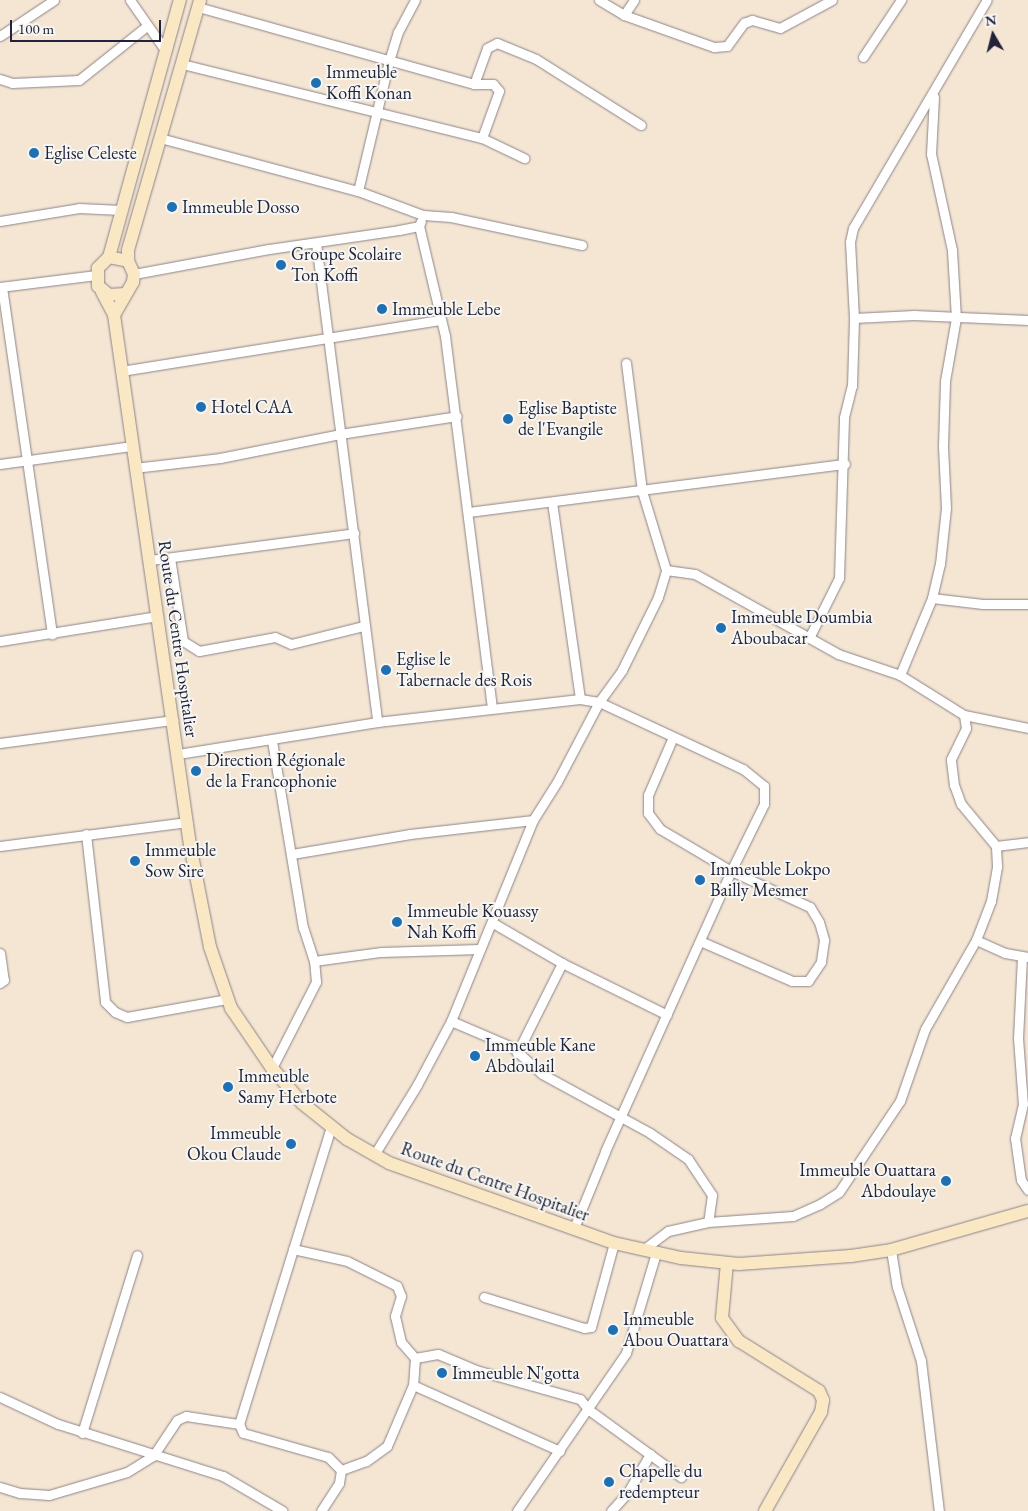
<!DOCTYPE html>
<meta charset="utf-8">
<style>
body{margin:0}
#map{position:relative;width:1028px;height:1511px;overflow:hidden;background:#f5e6d4;font-family:"EB Garamond",serif}
div>[style]{position:absolute}
[style*='--x']{left:calc(var(--x)*1px);top:calc(var(--y)*1px);width:calc(var(--w)*1px);rotate:calc(var(--a)*1deg)}
.roads{filter:drop-shadow(0 0 1px #8c8488) drop-shadow(0 0 1px #8c8488)}
.street>*{height:9px;margin:-4.5px;padding:0 4.5px;transform-origin:4.5px;border-radius:4.5px;background:#fff}
.secondary>*{height:12px;margin:-6px;padding:0 6px;transform-origin:6px;border-radius:6px;background:#fae7c3}
.dots>*{width:14px;height:14px;translate:-50% -50%;box-sizing:border-box;border:2px solid #f6f6f2;border-radius:50%}
span{translate:-50% -50%;white-space:nowrap;text-align:center;line-height:1.15;-webkit-text-stroke:4px #f6f6f2;paint-order:stroke}
.poi-label{font-size:18px;color:#22223b}
.left{translate:0 -50%;text-align:left}
.right{translate:-100% -50%;text-align:right}
.street-label{font-size:18px;color:#22223b}
.north{position:absolute;left:968px;top:10px;width:50px;height:50px;-webkit-text-stroke:4px #f6f6f2;paint-order:stroke;rotate:352deg;font-size:14px;font-weight:700;line-height:20px;text-align:center;color:#22223b}
.north::after{content:'';display:block;margin:auto;width:18px;height:22px;background:#22223b;clip-path:polygon(50% 0,100% 100%,50% 72%,0 100%)}
.scale{position:absolute;left:10px;top:20px;width:151px;height:22px;box-sizing:border-box;border:2px solid #22223b;border-top:0;padding-left:6px;font-size:15px;line-height:18px;white-space:nowrap;color:#22223b;-webkit-text-stroke:4px #f6f6f2;paint-order:stroke}
</style>
<div id="map">
<div class="roads">
<div class="street">
<i style="--x:130;--y:0;--w:61;--a:55"></i>
<i style="--x:599;--y:0;--w:29;--a:31"></i>
<i style="--x:624;--y:15;--w:96;--a:19.6"></i>
<i style="--x:714;--y:47;--w:13;--a:-4"></i>
<i style="--x:727;--y:46;--w:29;--a:-54"></i>
<i style="--x:744;--y:23;--w:9;--a:-21"></i>
<i style="--x:752;--y:20;--w:29;--a:16"></i>
<i style="--x:780;--y:28;--w:59;--a:-28.3"></i>
<i style="--x:198;--y:7;--w:287;--a:15.6"></i>
<i style="--x:474;--y:84;--w:19;--a:0"></i>
<i style="--x:493;--y:84;--w:9;--a:49"></i>
<i style="--x:499;--y:91;--w:50;--a:109.9"></i>
<i style="--x:624;--y:15;--w:18;--a:-56"></i>
<i style="--x:0;--y:36;--w:65;--a:-33.7"></i>
<i style="--x:863;--y:57;--w:69;--a:-56.3"></i>
<i style="--x:182;--y:64;--w:309;--a:13.9"></i>
<i style="--x:482;--y:138;--w:47;--a:25.5"></i>
<i style="--x:0;--y:79;--w:13;--a:18"></i>
<i style="--x:12;--y:83;--w:67;--a:-2.6"></i>
<i style="--x:79;--y:80;--w:87;--a:-38.5"></i>
<i style="--x:474;--y:84;--w:38;--a:-70"></i>
<i style="--x:487;--y:48;--w:11;--a:-27"></i>
<i style="--x:497;--y:43;--w:42;--a:22.3"></i>
<i style="--x:536;--y:59;--w:124;--a:32.2"></i>
<i style="--x:160;--y:138;--w:205;--a:15"></i>
<i style="--x:358;--y:191;--w:69;--a:20.3"></i>
<i style="--x:423;--y:215;--w:28;--a:4"></i>
<i style="--x:451;--y:217;--w:134;--a:12.1"></i>
<i style="--x:358;--y:191;--w:134;--a:-76.6"></i>
<i style="--x:389;--y:61;--w:30;--a:-73"></i>
<i style="--x:398;--y:32;--w:36;--a:-62"></i>
<i style="--x:0;--y:221;--w:80;--a:-9.3"></i>
<i style="--x:79;--y:208;--w:42;--a:2.7"></i>
<i style="--x:419;--y:226;--w:113;--a:76.7"></i>
<i style="--x:445;--y:336;--w:375;--a:82.8"></i>
<i style="--x:316;--y:243;--w:483;--a:82.7"></i>
<i style="--x:134;--y:274;--w:137;--a:-10.5"></i>
<i style="--x:269;--y:249;--w:131;--a:-8.3"></i>
<i style="--x:399;--y:230;--w:20;--a:-11"></i>
<i style="--x:419;--y:226;--w:5;--a:-68"></i>
<i style="--x:0;--y:287;--w:97;--a:-7.1"></i>
<i style="--x:2;--y:287;--w:351;--a:81.8"></i>
<i style="--x:854;--y:318;--w:60;--a:-2.9"></i>
<i style="--x:914;--y:315;--w:114;--a:2.5"></i>
<i style="--x:121;--y:371;--w:323;--a:-9.1"></i>
<i style="--x:0;--y:464;--w:132;--a:-7.8"></i>
<i style="--x:134;--y:468;--w:87;--a:-6.6"></i>
<i style="--x:220;--y:458;--w:122;--a:-11.3"></i>
<i style="--x:340;--y:434;--w:118;--a:-8.7"></i>
<i style="--x:552;--y:502;--w:199;--a:81.9"></i>
<i style="--x:469;--y:512;--w:379;--a:-7.3"></i>
<i style="--x:170;--y:558;--w:84;--a:81.1"></i>
<i style="--x:183;--y:641;--w:19;--a:32"></i>
<i style="--x:199;--y:651;--w:77;--a:-10.4"></i>
<i style="--x:275;--y:637;--w:17;--a:24"></i>
<i style="--x:291;--y:644;--w:75;--a:-13.9"></i>
<i style="--x:150;--y:560;--w:206;--a:-7.5"></i>
<i style="--x:666;--y:570;--w:29;--a:8"></i>
<i style="--x:695;--y:574;--w:164;--a:29.2"></i>
<i style="--x:838;--y:654;--w:65;--a:18.7"></i>
<i style="--x:900;--y:675;--w:75;--a:32"></i>
<i style="--x:964;--y:715;--w:65;--a:11.5"></i>
<i style="--x:932;--y:598;--w:51;--a:6.7"></i>
<i style="--x:983;--y:604;--w:45;--a:0"></i>
<i style="--x:809;--y:638;--w:67;--a:-63.4"></i>
<i style="--x:839;--y:578;--w:161;--a:-88.2"></i>
<i style="--x:844;--y:417;--w:32;--a:-76"></i>
<i style="--x:852;--y:386;--w:68;--a:-88.3"></i>
<i style="--x:854;--y:318;--w:76;--a:-93"></i>
<i style="--x:850;--y:242;--w:14;--a:-78"></i>
<i style="--x:853;--y:228;--w:264;--a:-59.6"></i>
<i style="--x:0;--y:641;--w:160;--a:-9"></i>
<i style="--x:900;--y:675;--w:83;--a:-67.4"></i>
<i style="--x:932;--y:598;--w:35;--a:-77"></i>
<i style="--x:940;--y:564;--w:56;--a:-83.9"></i>
<i style="--x:946;--y:508;--w:62;--a:-92.8"></i>
<i style="--x:943;--y:446;--w:65;--a:-88.2"></i>
<i style="--x:945;--y:381;--w:64;--a:-80.1"></i>
<i style="--x:956;--y:318;--w:68;--a:-93.4"></i>
<i style="--x:952;--y:250;--w:98;--a:-102.3"></i>
<i style="--x:931;--y:154;--w:57;--a:-87"></i>
<i style="--x:673;--y:737;--w:63;--a:113.3"></i>
<i style="--x:648;--y:795;--w:18;--a:90"></i>
<i style="--x:648;--y:813;--w:20;--a:53"></i>
<i style="--x:660;--y:829;--w:82;--a:30.6"></i>
<i style="--x:731;--y:871;--w:87;--a:24.5"></i>
<i style="--x:810;--y:907;--w:17;--a:59"></i>
<i style="--x:819;--y:922;--w:19;--a:74"></i>
<i style="--x:824;--y:940;--w:22;--a:98"></i>
<i style="--x:821;--y:962;--w:23;--a:124"></i>
<i style="--x:808;--y:981;--w:16;--a:180"></i>
<i style="--x:792;--y:981;--w:100;--a:-156.5"></i>
<i style="--x:0;--y:743;--w:175;--a:-7.6"></i>
<i style="--x:178;--y:754;--w:202;--a:-9.1"></i>
<i style="--x:377;--y:722;--w:204;--a:-6.5"></i>
<i style="--x:580;--y:699;--w:19;--a:9"></i>
<i style="--x:599;--y:702;--w:159;--a:25"></i>
<i style="--x:743;--y:769;--w:27;--a:39"></i>
<i style="--x:764;--y:786;--w:18;--a:90"></i>
<i style="--x:764;--y:804;--w:75;--a:116.2"></i>
<i style="--x:731;--y:871;--w:308;--a:114.2"></i>
<i style="--x:605;--y:1152;--w:82;--a:112.2"></i>
<i style="--x:86;--y:834;--w:169;--a:83.5"></i>
<i style="--x:105;--y:1002;--w:14;--a:45"></i>
<i style="--x:115;--y:1012;--w:13;--a:23"></i>
<i style="--x:127;--y:1017;--w:102;--a:-10.2"></i>
<i style="--x:0;--y:846;--w:189;--a:-7.3"></i>
<i style="--x:996;--y:846;--w:32;--a:-7"></i>
<i style="--x:292;--y:854;--w:120;--a:-9.6"></i>
<i style="--x:410;--y:834;--w:124;--a:-6.5"></i>
<i style="--x:493;--y:923;--w:80;--a:30.1"></i>
<i style="--x:562;--y:963;--w:117;--a:26.3"></i>
<i style="--x:976;--y:940;--w:32;--a:24"></i>
<i style="--x:1005;--y:953;--w:23;--a:10"></i>
<i style="--x:0;--y:953;--w:27;--a:82"></i>
<i style="--x:4;--y:980;--w:5;--a:143"></i>
<i style="--x:1022;--y:957;--w:81;--a:92.8"></i>
<i style="--x:1018;--y:1038;--w:66;--a:85.7"></i>
<i style="--x:1023;--y:1104;--w:35;--a:103"></i>
<i style="--x:1015;--y:1138;--w:42;--a:81.9"></i>
<i style="--x:1021;--y:1180;--w:12;--a:55"></i>
<i style="--x:314;--y:961;--w:68;--a:-7.7"></i>
<i style="--x:381;--y:952;--w:99;--a:-1.7"></i>
<i style="--x:451;--y:1021;--w:66;--a:23.1"></i>
<i style="--x:512;--y:1047;--w:40;--a:42"></i>
<i style="--x:542;--y:1074;--w:123;--a:28.6"></i>
<i style="--x:650;--y:1133;--w:46;--a:34.4"></i>
<i style="--x:688;--y:1159;--w:43;--a:56.3"></i>
<i style="--x:712;--y:1195;--w:27;--a:98"></i>
<i style="--x:517;--y:1053;--w:101;--a:-63.4"></i>
<i style="--x:272;--y:1068;--w:97;--a:-62.9"></i>
<i style="--x:316;--y:982;--w:21;--a:-95"></i>
<i style="--x:314;--y:961;--w:35;--a:-108"></i>
<i style="--x:303;--y:928;--w:191;--a:-99.4"></i>
<i style="--x:374;--y:1155;--w:82;--a:-58.4"></i>
<i style="--x:417;--y:1085;--w:72;--a:-62"></i>
<i style="--x:451;--y:1021;--w:217;--a:-67.8"></i>
<i style="--x:533;--y:820;--w:45;--a:-57.7"></i>
<i style="--x:557;--y:782;--w:90;--a:-62.3"></i>
<i style="--x:599;--y:702;--w:39;--a:-54"></i>
<i style="--x:622;--y:670;--w:81;--a:-63.7"></i>
<i style="--x:658;--y:597;--w:28;--a:-73"></i>
<i style="--x:666;--y:570;--w:83;--a:-106.9"></i>
<i style="--x:642;--y:491;--w:129;--a:-97.1"></i>
<i style="--x:293;--y:1249;--w:55;--a:12.5"></i>
<i style="--x:347;--y:1261;--w:56;--a:26.6"></i>
<i style="--x:397;--y:1286;--w:11;--a:68"></i>
<i style="--x:401;--y:1296;--w:21;--a:107"></i>
<i style="--x:395;--y:1316;--w:27;--a:77"></i>
<i style="--x:401;--y:1342;--w:21;--a:49"></i>
<i style="--x:415;--y:1358;--w:27;--a:94"></i>
<i style="--x:413;--y:1385;--w:66;--a:113.1"></i>
<i style="--x:387;--y:1446;--w:26;--a:144"></i>
<i style="--x:366;--y:1461;--w:27;--a:160"></i>
<i style="--x:644;--y:1249;--w:30;--a:-37"></i>
<i style="--x:668;--y:1231;--w:41;--a:-12.7"></i>
<i style="--x:708;--y:1222;--w:85;--a:-4"></i>
<i style="--x:793;--y:1216;--w:30;--a:-24"></i>
<i style="--x:820;--y:1204;--w:22;--a:-32"></i>
<i style="--x:839;--y:1192;--w:110;--a:-56.2"></i>
<i style="--x:900;--y:1101;--w:76;--a:-70.9"></i>
<i style="--x:925;--y:1029;--w:103;--a:-60.2"></i>
<i style="--x:976;--y:940;--w:42;--a:-69"></i>
<i style="--x:991;--y:901;--w:36;--a:-80"></i>
<i style="--x:997;--y:866;--w:20;--a:-93"></i>
<i style="--x:996;--y:846;--w:55;--a:-129.8"></i>
<i style="--x:961;--y:804;--w:20;--a:-110"></i>
<i style="--x:954;--y:785;--w:26;--a:-97"></i>
<i style="--x:951;--y:759;--w:34;--a:-64"></i>
<i style="--x:966;--y:728;--w:13;--a:-99"></i>
<i style="--x:891;--y:1250;--w:37;--a:81"></i>
<i style="--x:897;--y:1287;--w:78;--a:72"></i>
<i style="--x:921;--y:1361;--w:151;--a:83.2"></i>
<i style="--x:484;--y:1297;--w:105;--a:17.2"></i>
<i style="--x:584;--y:1328;--w:7;--a:-8"></i>
<i style="--x:591;--y:1327;--w:87;--a:-74.7"></i>
<i style="--x:415;--y:1358;--w:23;--a:-10"></i>
<i style="--x:438;--y:1354;--w:41;--a:22.8"></i>
<i style="--x:476;--y:1370;--w:108;--a:15.6"></i>
<i style="--x:580;--y:1399;--w:14;--a:51"></i>
<i style="--x:589;--y:1410;--w:114;--a:36.1"></i>
<i style="--x:413;--y:1385;--w:161;--a:24.2"></i>
<i style="--x:0;--y:1397;--w:64;--a:25"></i>
<i style="--x:58;--y:1424;--w:173;--a:17.5"></i>
<i style="--x:223;--y:1476;--w:69;--a:30.3"></i>
<i style="--x:82;--y:1433;--w:186;--a:-72.8"></i>
<i style="--x:0;--y:1487;--w:21;--a:17"></i>
<i style="--x:20;--y:1493;--w:29;--a:4"></i>
<i style="--x:49;--y:1495;--w:81;--a:-16.4"></i>
<i style="--x:127;--y:1472;--w:31;--a:-32"></i>
<i style="--x:153;--y:1456;--w:43;--a:-56.3"></i>
<i style="--x:177;--y:1420;--w:10;--a:-24"></i>
<i style="--x:186;--y:1416;--w:54;--a:8.6"></i>
<i style="--x:321;--y:1511;--w:33;--a:-57"></i>
<i style="--x:339;--y:1483;--w:13;--a:-81"></i>
<i style="--x:341;--y:1470;--w:18;--a:-135"></i>
<i style="--x:328;--y:1457;--w:88;--a:-164.2"></i>
<i style="--x:243;--y:1433;--w:10;--a:-114"></i>
<i style="--x:239;--y:1424;--w:311;--a:-72.8"></i>
<i style="--x:517;--y:1511;--w:192;--a:-55.4"></i>
<i style="--x:626;--y:1353;--w:104;--a:-73.3"></i>
<i style="--x:611;--y:1511;--w:25;--a:-48"></i>
<i style="--x:628;--y:1492;--w:44;--a:-59.9"></i>
</div>
<div class="secondary">
<i style="--x:109;--y:257;--w:267;--a:-74.6"></i>
<i style="--x:128;--y:261;--w:11;--a:-90"></i>
<i style="--x:128;--y:250;--w:260;--a:-73.9"></i>
<i style="--x:102;--y:292;--w:26;--a:62"></i>
<i style="--x:114;--y:315;--w:535;--a:81.84"></i>
<i style="--x:190;--y:845;--w:104;--a:78.9"></i>
<i style="--x:210;--y:947;--w:65;--a:71"></i>
<i style="--x:231;--y:1008;--w:73;--a:55.7"></i>
<i style="--x:272;--y:1068;--w:46;--a:49.4"></i>
<i style="--x:302;--y:1103;--w:58;--a:38.7"></i>
<i style="--x:347;--y:1139;--w:48;--a:29.7"></i>
<i style="--x:389;--y:1163;--w:239;--a:19.6"></i>
<i style="--x:614;--y:1243;--w:69;--a:12.6"></i>
<i style="--x:681;--y:1258;--w:58;--a:5.9"></i>
<i style="--x:739;--y:1264;--w:112;--a:-4.1"></i>
<i style="--x:851;--y:1256;--w:40;--a:-8.5"></i>
<i style="--x:891;--y:1250;--w:142;--a:-15.9"></i>
<i style="--x:114;--y:315;--w:38;--a:-60"></i>
<i style="--x:133;--y:282;--w:8;--a:-83"></i>
<i style="--x:134;--y:274;--w:14;--a:-115"></i>
<i style="--x:128;--y:261;--w:19;--a:-168"></i>
<i style="--x:109;--y:257;--w:16;--a:135"></i>
<i style="--x:98;--y:268;--w:18;--a:90"></i>
<i style="--x:98;--y:286;--w:14;--a:39"></i>
<i style="--x:109;--y:295;--w:16;--a:-4"></i>
<i style="--x:727;--y:1263;--w:55;--a:95.2"></i>
<i style="--x:722;--y:1318;--w:29;--a:54"></i>
<i style="--x:739;--y:1341;--w:94;--a:32"></i>
<i style="--x:819;--y:1391;--w:10;--a:66"></i>
<i style="--x:823;--y:1400;--w:12;--a:99"></i>
<i style="--x:821;--y:1412;--w:114;--a:119.5"></i>
</div>
</div>
<div class="dots">
<i style="left:316px;top:83px;background:#1f6fb2"></i>
<i style="left:34px;top:153px;background:#1f6fb2"></i>
<i style="left:172px;top:207px;background:#1f6fb2"></i>
<i style="left:281px;top:265px;background:#1f6fb2"></i>
<i style="left:382px;top:309px;background:#1f6fb2"></i>
<i style="left:201px;top:407px;background:#1f6fb2"></i>
<i style="left:508px;top:419px;background:#1f6fb2"></i>
<i style="left:721px;top:628px;background:#1f6fb2"></i>
<i style="left:386px;top:670px;background:#1f6fb2"></i>
<i style="left:196px;top:771px;background:#1f6fb2"></i>
<i style="left:135px;top:861px;background:#1f6fb2"></i>
<i style="left:700px;top:880px;background:#1f6fb2"></i>
<i style="left:397px;top:922px;background:#1f6fb2"></i>
<i style="left:475px;top:1056px;background:#1f6fb2"></i>
<i style="left:228px;top:1087px;background:#1f6fb2"></i>
<i style="left:291px;top:1144px;background:#1f6fb2"></i>
<i style="left:946px;top:1181px;background:#1f6fb2"></i>
<i style="left:613px;top:1330px;background:#1f6fb2"></i>
<i style="left:442px;top:1373px;background:#1f6fb2"></i>
<i style="left:609px;top:1482px;background:#1f6fb2"></i>
</div>
<div class="poi-label">
<span class="left" style="left:326px;top:83px">Immeuble<br>Koffi Konan</span>
<span class="left" style="left:44px;top:153px">Eglise Celeste</span>
<span class="left" style="left:182px;top:207px">Immeuble Dosso</span>
<span class="left" style="left:291px;top:265px">Groupe Scolaire<br>Ton Koffi</span>
<span class="left" style="left:392px;top:309px">Immeuble Lebe</span>
<span class="left" style="left:211px;top:407px">Hotel CAA</span>
<span class="left" style="left:518px;top:419px">Eglise Baptiste<br>de l'Evangile</span>
<span class="left" style="left:731px;top:628px">Immeuble Doumbia<br>Aboubacar</span>
<span class="left" style="left:396px;top:670px">Eglise le<br>Tabernacle des Rois</span>
<span class="left" style="left:206px;top:771px">Direction Régionale<br>de la Francophonie</span>
<span class="left" style="left:145px;top:861px">Immeuble<br>Sow Sire</span>
<span class="left" style="left:710px;top:880px">Immeuble Lokpo<br>Bailly Mesmer</span>
<span class="left" style="left:407px;top:922px">Immeuble Kouassy<br>Nah Koffi</span>
<span class="left" style="left:485px;top:1056px">Immeuble Kane<br>Abdoulail</span>
<span class="left" style="left:238px;top:1087px">Immeuble<br>Samy Herbote</span>
<span class="right" style="left:281px;top:1144px">Immeuble<br>Okou Claude</span>
<span class="right" style="left:936px;top:1181px">Immeuble Ouattara<br>Abdoulaye</span>
<span class="left" style="left:623px;top:1330px">Immeuble<br>Abou Ouattara</span>
<span class="left" style="left:452px;top:1373px">Immeuble N'gotta</span>
<span class="left" style="left:619px;top:1482px">Chapelle du<br>redempteur</span>
</div>
<div class="street-label">
<span style="left:178px;top:639px;rotate:82deg">Route du Centre Hospitalier</span>
<span style="left:495px;top:1182px;rotate:20deg">Route du Centre Hospitalier</span>
</div>
<div class="north">N</div>
<div class="scale">100 m</div>
</div>
